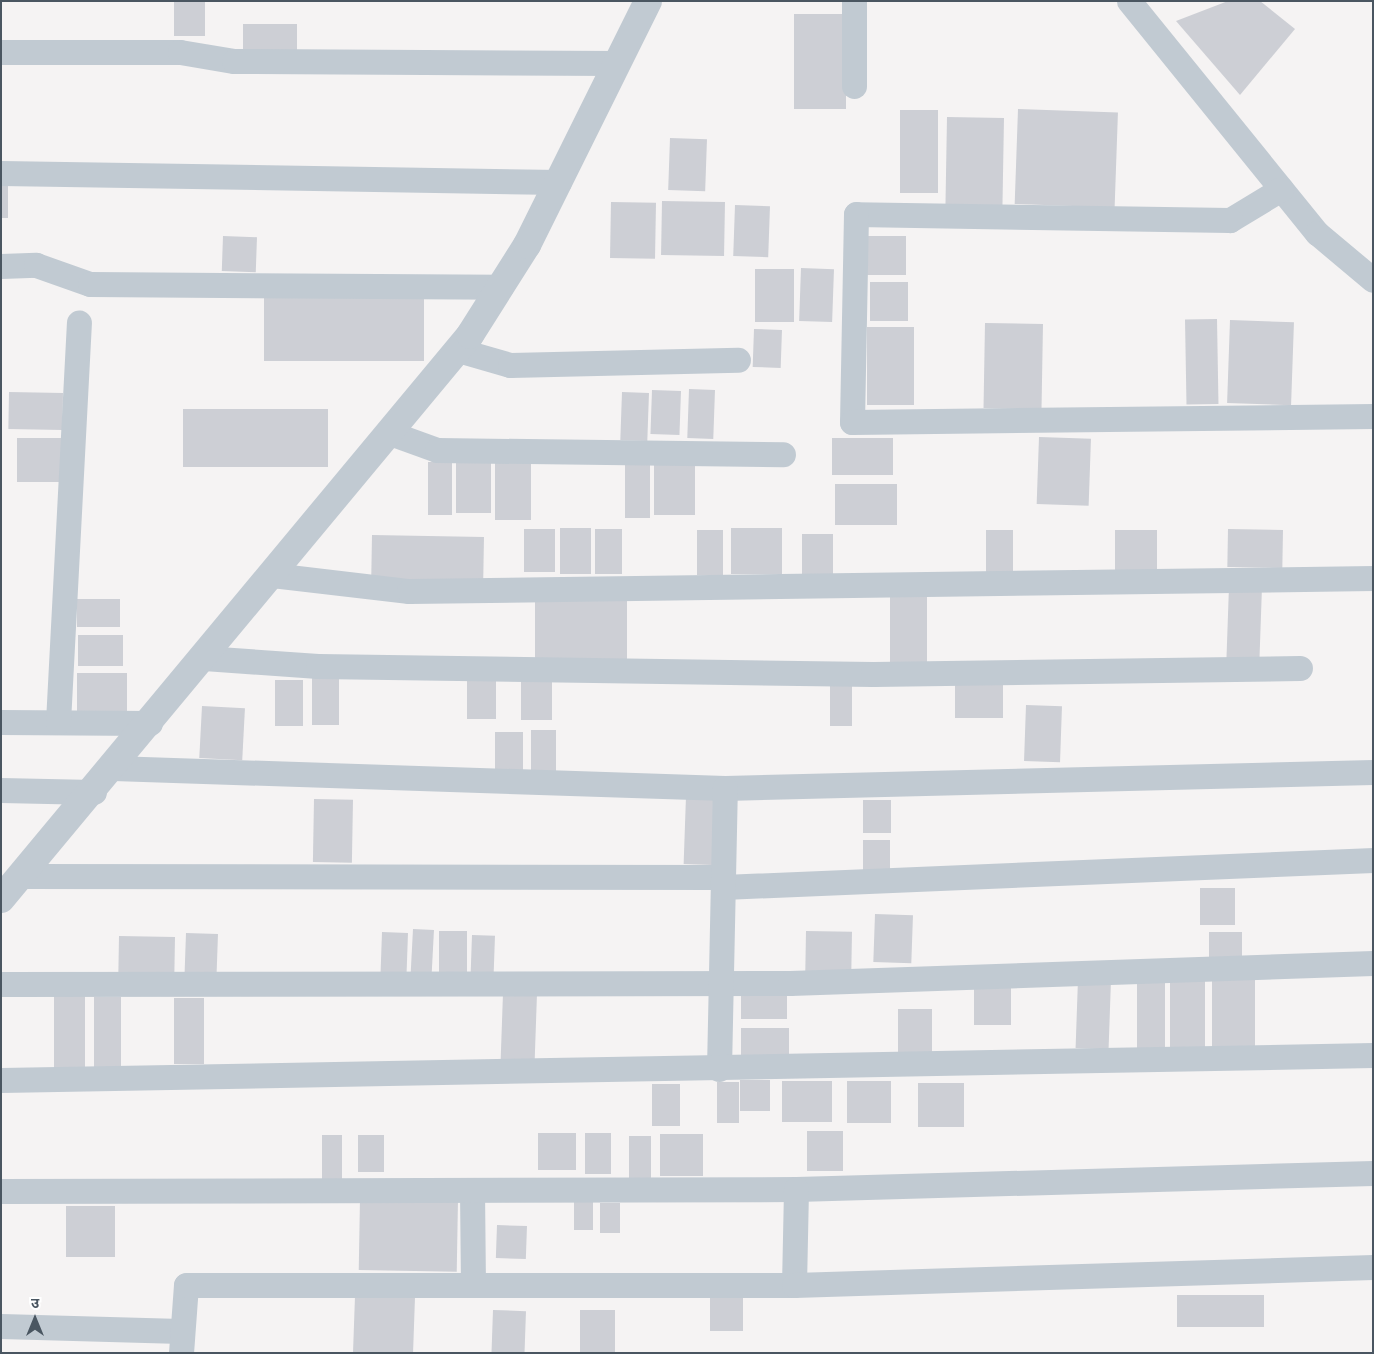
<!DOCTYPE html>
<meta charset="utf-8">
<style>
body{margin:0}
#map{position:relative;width:1374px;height:1354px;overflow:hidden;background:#f5f3f3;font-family:Figtree,"Noto Sans Devanagari",sans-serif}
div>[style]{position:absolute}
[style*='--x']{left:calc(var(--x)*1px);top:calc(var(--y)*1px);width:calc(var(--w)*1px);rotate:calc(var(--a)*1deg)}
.building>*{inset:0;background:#cdcfd5;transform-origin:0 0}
.minor>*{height:25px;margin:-12.5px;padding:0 12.5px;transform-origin:12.5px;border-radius:12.5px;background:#c1cad2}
.tertiary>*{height:28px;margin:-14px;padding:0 14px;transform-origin:14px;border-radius:14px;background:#c1cad2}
span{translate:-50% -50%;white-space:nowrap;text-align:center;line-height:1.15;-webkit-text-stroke:4.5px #fff;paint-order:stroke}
.frame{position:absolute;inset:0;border:2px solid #4a5661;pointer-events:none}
.north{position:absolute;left:10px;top:1294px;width:50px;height:50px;-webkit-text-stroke:4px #fff;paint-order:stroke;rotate:0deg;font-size:14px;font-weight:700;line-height:20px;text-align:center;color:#4a5661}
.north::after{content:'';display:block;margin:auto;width:18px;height:22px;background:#4a5661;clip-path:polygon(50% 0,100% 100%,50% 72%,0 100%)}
</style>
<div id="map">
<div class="building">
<i style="left:174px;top:1px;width:31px;height:35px"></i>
<i style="clip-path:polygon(1228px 1px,1260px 1px,1295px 29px,1240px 95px,1176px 21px)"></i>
<i style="left:794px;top:14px;width:52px;height:95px"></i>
<i style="left:243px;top:24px;width:54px;height:30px"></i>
<i style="left:1018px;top:109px;width:100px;height:95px;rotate:2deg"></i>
<i style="left:900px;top:110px;width:38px;height:83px"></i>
<i style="left:947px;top:117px;width:57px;height:93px;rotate:1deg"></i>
<i style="left:670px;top:138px;width:37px;height:52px;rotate:2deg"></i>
<i style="left:1px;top:177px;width:7px;height:41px"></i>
<i style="left:662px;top:201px;width:63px;height:54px;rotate:1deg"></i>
<i style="left:611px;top:202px;width:45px;height:56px;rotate:1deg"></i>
<i style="left:735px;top:205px;width:35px;height:51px;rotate:2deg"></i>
<i style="left:223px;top:236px;width:34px;height:35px;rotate:2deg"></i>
<i style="left:865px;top:236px;width:41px;height:39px"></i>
<i style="left:801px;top:268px;width:33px;height:53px;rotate:2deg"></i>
<i style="left:755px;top:269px;width:39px;height:53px"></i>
<i style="left:870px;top:282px;width:38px;height:39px"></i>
<i style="left:264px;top:291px;width:160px;height:70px"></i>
<i style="left:1217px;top:319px;width:85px;height:32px;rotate:89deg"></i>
<i style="left:1230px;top:320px;width:64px;height:83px;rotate:2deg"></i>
<i style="left:985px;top:323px;width:58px;height:85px;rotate:1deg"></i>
<i style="left:867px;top:327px;width:47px;height:78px"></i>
<i style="left:754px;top:329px;width:28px;height:38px;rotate:2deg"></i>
<i style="left:689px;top:389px;width:26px;height:49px;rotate:2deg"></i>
<i style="left:652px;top:390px;width:29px;height:44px;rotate:2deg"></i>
<i style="left:9px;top:392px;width:54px;height:37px;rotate:1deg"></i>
<i style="left:622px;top:392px;width:27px;height:48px;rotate:2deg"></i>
<i style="left:183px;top:409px;width:145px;height:58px"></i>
<i style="left:1039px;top:437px;width:52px;height:67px;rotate:2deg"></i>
<i style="left:17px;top:438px;width:45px;height:44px"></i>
<i style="left:832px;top:438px;width:61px;height:37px"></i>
<i style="left:428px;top:462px;width:24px;height:53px"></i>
<i style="left:456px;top:462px;width:35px;height:51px"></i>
<i style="left:495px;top:462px;width:36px;height:58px"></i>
<i style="left:625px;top:462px;width:25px;height:56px"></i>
<i style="left:654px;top:462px;width:41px;height:53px"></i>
<i style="left:835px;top:484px;width:62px;height:41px"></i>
<i style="left:560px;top:528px;width:31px;height:46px"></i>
<i style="left:731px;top:528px;width:51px;height:46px"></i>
<i style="left:524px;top:529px;width:31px;height:43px"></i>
<i style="left:595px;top:529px;width:27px;height:45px"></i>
<i style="left:1228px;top:529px;width:55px;height:38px;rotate:1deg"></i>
<i style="left:697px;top:530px;width:26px;height:45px"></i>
<i style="left:986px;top:530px;width:27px;height:42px"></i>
<i style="left:1115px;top:530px;width:42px;height:43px"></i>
<i style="left:802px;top:534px;width:31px;height:44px"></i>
<i style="left:372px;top:535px;width:112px;height:47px;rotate:1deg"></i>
<i style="left:1229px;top:586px;width:33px;height:78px;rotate:2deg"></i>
<i style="left:535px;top:592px;width:92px;height:70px"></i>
<i style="left:890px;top:594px;width:37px;height:75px"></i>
<i style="left:77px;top:599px;width:43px;height:28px"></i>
<i style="left:78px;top:635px;width:45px;height:31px"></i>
<i style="left:77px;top:673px;width:50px;height:41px"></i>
<i style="left:312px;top:675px;width:27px;height:50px"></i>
<i style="left:521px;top:675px;width:31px;height:45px"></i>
<i style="left:275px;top:680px;width:28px;height:46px"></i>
<i style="left:467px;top:680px;width:29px;height:39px"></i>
<i style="left:830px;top:683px;width:22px;height:43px"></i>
<i style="left:955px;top:683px;width:48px;height:35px"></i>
<i style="left:1026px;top:705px;width:36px;height:56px;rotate:2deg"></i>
<i style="left:202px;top:706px;width:43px;height:52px;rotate:3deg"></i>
<i style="left:531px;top:730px;width:25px;height:42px"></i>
<i style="left:495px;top:732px;width:28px;height:39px"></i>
<i style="left:686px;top:796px;width:35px;height:68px;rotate:2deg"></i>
<i style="left:314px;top:799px;width:39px;height:63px;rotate:1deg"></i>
<i style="left:863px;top:800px;width:28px;height:33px"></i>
<i style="left:863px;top:840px;width:27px;height:34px"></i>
<i style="left:1200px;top:888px;width:35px;height:37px"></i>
<i style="left:875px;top:914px;width:38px;height:48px;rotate:2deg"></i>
<i style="left:413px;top:929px;width:21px;height:47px;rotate:3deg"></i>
<i style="left:439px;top:931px;width:28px;height:43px"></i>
<i style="left:806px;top:931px;width:46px;height:48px;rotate:1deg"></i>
<i style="left:382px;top:932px;width:26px;height:44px;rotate:2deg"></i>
<i style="left:1209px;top:932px;width:33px;height:33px"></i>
<i style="left:186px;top:933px;width:32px;height:41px;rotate:2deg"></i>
<i style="left:472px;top:935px;width:23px;height:39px;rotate:2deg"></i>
<i style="left:119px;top:936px;width:56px;height:42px;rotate:1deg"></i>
<i style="left:1078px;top:979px;width:33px;height:69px;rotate:2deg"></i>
<i style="left:1170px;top:980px;width:35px;height:67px"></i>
<i style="left:1212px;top:980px;width:43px;height:69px"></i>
<i style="left:1137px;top:981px;width:28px;height:70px"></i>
<i style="left:974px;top:988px;width:37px;height:37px"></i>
<i style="left:741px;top:991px;width:46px;height:28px"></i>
<i style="left:503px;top:993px;width:34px;height:67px;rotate:2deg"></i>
<i style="left:54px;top:996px;width:31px;height:74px"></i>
<i style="left:94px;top:997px;width:27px;height:72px"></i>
<i style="left:174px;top:998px;width:30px;height:66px"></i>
<i style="left:898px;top:1009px;width:34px;height:43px"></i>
<i style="left:741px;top:1028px;width:48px;height:35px"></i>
<i style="left:740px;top:1080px;width:30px;height:31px"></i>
<i style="left:782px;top:1081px;width:50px;height:41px"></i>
<i style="left:847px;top:1081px;width:44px;height:42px"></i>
<i style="left:717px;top:1082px;width:22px;height:41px"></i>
<i style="left:918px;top:1083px;width:46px;height:44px"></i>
<i style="left:652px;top:1084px;width:28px;height:42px"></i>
<i style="left:807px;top:1131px;width:36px;height:40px"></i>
<i style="left:538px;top:1133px;width:38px;height:37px"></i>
<i style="left:585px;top:1133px;width:26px;height:41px"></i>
<i style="left:660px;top:1134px;width:43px;height:42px"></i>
<i style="left:322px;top:1135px;width:20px;height:48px"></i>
<i style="left:358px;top:1135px;width:26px;height:37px"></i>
<i style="left:629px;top:1136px;width:22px;height:42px"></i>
<i style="left:360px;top:1198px;width:98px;height:72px;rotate:1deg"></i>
<i style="left:574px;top:1202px;width:19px;height:28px"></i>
<i style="left:600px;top:1203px;width:20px;height:30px"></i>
<i style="left:66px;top:1206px;width:49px;height:51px"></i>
<i style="left:497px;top:1225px;width:30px;height:33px;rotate:2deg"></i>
<i style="left:1177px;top:1295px;width:87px;height:32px"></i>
<i style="left:355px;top:1296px;width:60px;height:57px;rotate:2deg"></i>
<i style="left:710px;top:1297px;width:33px;height:34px"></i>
<i style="left:493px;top:1310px;width:33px;height:43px;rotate:2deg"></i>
<i style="left:580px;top:1310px;width:35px;height:43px"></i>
</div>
<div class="minor">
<i style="--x:854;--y:1;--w:85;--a:90"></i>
<i style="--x:1129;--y:1;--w:299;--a:51"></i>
<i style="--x:1317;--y:233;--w:73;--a:40"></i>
<i style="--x:1;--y:52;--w:179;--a:0"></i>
<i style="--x:180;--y:52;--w:55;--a:9.5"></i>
<i style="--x:234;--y:61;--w:383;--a:0.3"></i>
<i style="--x:1;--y:173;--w:558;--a:0.92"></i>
<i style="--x:1281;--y:189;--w:60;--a:148.7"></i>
<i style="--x:1230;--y:220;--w:374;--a:-179.1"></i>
<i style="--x:856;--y:214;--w:208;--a:91.1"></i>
<i style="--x:852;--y:422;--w:521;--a:-0.66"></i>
<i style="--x:1;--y:266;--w:35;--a:-2"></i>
<i style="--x:36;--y:265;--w:57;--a:19.4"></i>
<i style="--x:90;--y:284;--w:411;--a:0.4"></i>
<i style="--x:458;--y:350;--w:54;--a:16.1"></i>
<i style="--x:510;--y:365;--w:228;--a:-1.3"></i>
<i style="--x:390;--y:433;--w:50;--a:19.9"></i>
<i style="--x:437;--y:450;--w:346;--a:0.7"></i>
<i style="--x:272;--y:575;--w:138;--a:6.7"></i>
<i style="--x:409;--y:591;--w:964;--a:-0.77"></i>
<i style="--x:204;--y:658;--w:114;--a:4"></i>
<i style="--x:318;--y:666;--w:555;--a:0.83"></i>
<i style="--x:873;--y:674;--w:427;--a:-0.8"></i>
<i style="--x:1;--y:722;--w:149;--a:0.4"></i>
<i style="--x:58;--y:722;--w:400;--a:-87"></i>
<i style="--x:113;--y:768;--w:612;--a:1.87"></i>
<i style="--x:725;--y:788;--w:648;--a:-1.41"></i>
<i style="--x:1;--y:790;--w:93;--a:1.2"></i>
<i style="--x:21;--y:876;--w:702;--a:0.08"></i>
<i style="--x:723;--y:887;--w:651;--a:-2.38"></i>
<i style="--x:1;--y:984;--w:789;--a:-0.07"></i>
<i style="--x:790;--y:983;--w:583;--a:-1.96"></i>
<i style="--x:719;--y:1069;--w:281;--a:-88.8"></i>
<i style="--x:1;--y:1080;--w:1372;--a:-1.04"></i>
<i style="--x:472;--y:1190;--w:95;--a:89.4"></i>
<i style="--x:1;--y:1191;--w:795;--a:-0.14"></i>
<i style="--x:796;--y:1189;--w:577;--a:-1.59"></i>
<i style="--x:794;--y:1285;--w:96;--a:-88.8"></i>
<i style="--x:1;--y:1326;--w:180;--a:1.6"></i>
<i style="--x:181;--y:1353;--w:68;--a:-85.8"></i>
<i style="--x:186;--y:1285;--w:608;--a:0"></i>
<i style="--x:794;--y:1285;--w:579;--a:-1.78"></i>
</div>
<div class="tertiary">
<i style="--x:1;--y:899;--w:734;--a:-50.25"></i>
<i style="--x:470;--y:335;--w:107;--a:-57.7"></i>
<i style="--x:527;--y:245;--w:272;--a:-63.6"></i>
</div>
<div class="frame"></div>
<div class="north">उ</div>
</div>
